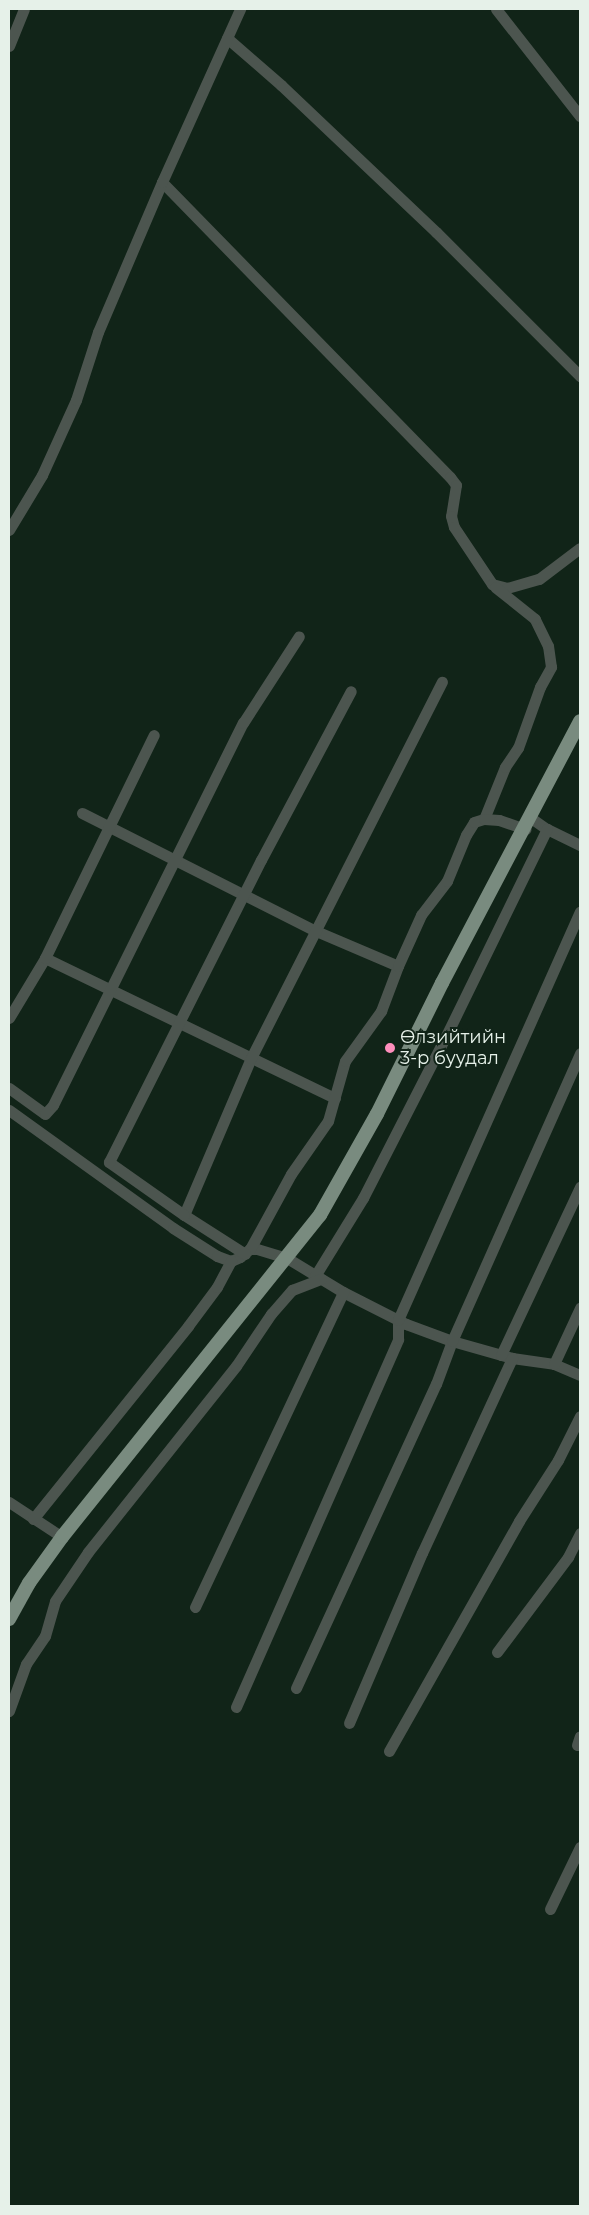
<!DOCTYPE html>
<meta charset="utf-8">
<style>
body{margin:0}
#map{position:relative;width:589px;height:2215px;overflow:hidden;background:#112418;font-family:Montserrat,sans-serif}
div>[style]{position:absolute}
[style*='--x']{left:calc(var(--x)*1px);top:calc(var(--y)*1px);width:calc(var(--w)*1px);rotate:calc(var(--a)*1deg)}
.minor>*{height:11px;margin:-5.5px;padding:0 5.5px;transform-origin:5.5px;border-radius:5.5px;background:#4c554f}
.major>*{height:14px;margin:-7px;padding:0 7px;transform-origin:7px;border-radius:7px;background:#798b7f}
.dots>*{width:14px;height:14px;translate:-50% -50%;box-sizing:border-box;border:2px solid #112418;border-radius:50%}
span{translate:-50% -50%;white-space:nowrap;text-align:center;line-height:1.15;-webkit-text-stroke:4px #112418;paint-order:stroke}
.poi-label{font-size:18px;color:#e6f1e9}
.left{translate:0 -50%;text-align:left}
.frame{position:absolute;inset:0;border:10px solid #e6f1e9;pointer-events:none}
</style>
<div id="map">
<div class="minor">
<i style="--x:496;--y:9;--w:136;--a:51.9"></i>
<i style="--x:227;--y:38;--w:72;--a:41"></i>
<i style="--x:281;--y:85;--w:214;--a:43.5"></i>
<i style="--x:436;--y:232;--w:204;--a:45"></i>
<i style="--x:9;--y:46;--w:40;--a:-68"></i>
<i style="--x:162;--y:182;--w:412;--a:45.7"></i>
<i style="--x:450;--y:477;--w:10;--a:53"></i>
<i style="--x:456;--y:485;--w:31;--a:99"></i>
<i style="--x:451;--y:516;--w:11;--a:75"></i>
<i style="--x:454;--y:527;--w:69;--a:56.3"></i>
<i style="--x:492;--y:584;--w:16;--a:15"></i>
<i style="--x:507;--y:588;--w:33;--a:-16"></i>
<i style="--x:539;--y:579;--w:51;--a:-37.1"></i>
<i style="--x:9;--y:530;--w:64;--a:-59"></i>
<i style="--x:42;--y:475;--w:82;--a:-65.6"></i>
<i style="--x:76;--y:400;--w:71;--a:-72.1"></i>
<i style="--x:98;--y:332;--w:163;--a:-66.9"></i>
<i style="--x:162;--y:182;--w:190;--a:-65.7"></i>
<i style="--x:82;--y:813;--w:262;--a:26.8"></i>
<i style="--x:316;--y:931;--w:89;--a:23.1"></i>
<i style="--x:531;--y:818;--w:19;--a:35"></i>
<i style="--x:547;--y:829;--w:37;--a:26"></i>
<i style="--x:484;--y:819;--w:56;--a:-68"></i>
<i style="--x:505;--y:767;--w:23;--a:-56"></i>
<i style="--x:518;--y:748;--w:65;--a:-70.2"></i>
<i style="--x:540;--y:687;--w:23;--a:-61"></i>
<i style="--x:551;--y:667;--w:21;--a:-98"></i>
<i style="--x:548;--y:646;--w:30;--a:-116"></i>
<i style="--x:535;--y:619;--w:51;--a:-141.3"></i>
<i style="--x:45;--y:958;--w:322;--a:25.8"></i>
<i style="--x:9;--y:1018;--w:70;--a:-59"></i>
<i style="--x:45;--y:958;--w:248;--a:-64"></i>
<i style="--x:9;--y:1088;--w:44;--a:35.8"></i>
<i style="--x:45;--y:1114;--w:12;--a:-48"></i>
<i style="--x:53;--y:1105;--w:427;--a:-63.6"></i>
<i style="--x:243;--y:723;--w:103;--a:-57.2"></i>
<i style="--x:9;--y:1110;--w:202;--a:35.7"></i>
<i style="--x:173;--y:1228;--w:52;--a:32.5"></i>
<i style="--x:217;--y:1256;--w:15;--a:20"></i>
<i style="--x:231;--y:1261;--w:10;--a:-24"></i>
<i style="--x:240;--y:1257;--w:13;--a:-39"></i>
<i style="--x:250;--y:1249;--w:7;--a:0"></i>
<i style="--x:257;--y:1249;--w:31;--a:17"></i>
<i style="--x:287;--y:1258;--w:66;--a:31.3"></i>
<i style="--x:343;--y:1292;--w:71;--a:26.9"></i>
<i style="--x:406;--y:1324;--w:49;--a:20.3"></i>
<i style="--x:452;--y:1341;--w:62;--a:15.8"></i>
<i style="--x:512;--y:1358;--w:42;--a:8.1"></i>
<i style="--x:554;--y:1364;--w:28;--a:23"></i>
<i style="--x:184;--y:1215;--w:171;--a:-66.9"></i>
<i style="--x:251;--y:1058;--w:422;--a:-63.1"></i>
<i style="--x:250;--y:1249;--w:85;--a:-61.3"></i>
<i style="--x:291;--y:1174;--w:65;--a:-55.1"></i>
<i style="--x:328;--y:1121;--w:62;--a:-74.2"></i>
<i style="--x:345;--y:1061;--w:62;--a:-54.2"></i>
<i style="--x:381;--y:1011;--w:48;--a:-69.3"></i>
<i style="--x:398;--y:966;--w:56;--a:-65.7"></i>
<i style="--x:421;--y:915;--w:43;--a:-52.6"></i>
<i style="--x:447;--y:881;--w:50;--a:-67.6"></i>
<i style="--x:466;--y:835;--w:15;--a:-58"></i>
<i style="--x:474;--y:822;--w:10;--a:-17"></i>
<i style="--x:484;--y:819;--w:15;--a:4"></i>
<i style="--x:499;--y:820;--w:28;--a:19"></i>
<i style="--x:245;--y:1254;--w:72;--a:-147.4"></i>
<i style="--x:184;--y:1215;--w:92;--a:-144.8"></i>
<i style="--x:109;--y:1162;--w:338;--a:-63.3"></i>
<i style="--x:261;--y:860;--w:191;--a:-62"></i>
<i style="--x:315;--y:1276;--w:92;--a:-58.4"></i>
<i style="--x:363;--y:1198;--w:178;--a:-62.9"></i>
<i style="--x:444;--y:1040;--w:235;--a:-64"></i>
<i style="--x:501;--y:1355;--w:186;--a:-64.8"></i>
<i style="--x:554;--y:1364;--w:62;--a:-65.1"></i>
<i style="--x:9;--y:1502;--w:64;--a:33.4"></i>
<i style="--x:33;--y:1519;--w:248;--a:-51.2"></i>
<i style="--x:188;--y:1326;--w:49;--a:-53.4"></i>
<i style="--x:217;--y:1287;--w:30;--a:-62"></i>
<i style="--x:195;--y:1607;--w:348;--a:-64.8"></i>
<i style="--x:497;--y:1652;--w:119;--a:-53.2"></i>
<i style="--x:568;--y:1557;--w:27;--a:-63"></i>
<i style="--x:296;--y:1688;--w:335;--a:-65.3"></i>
<i style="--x:436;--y:1384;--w:46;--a:-69.6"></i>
<i style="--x:452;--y:1341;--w:315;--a:-66"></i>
<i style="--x:236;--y:1707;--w:402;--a:-66.2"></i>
<i style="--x:398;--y:1339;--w:19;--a:-90"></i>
<i style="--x:398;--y:1320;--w:447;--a:-66"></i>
<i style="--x:9;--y:1711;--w:50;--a:-70.1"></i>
<i style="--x:26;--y:1664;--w:34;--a:-56"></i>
<i style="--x:45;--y:1636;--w:36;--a:-74"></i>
<i style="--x:55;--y:1601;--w:59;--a:-56"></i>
<i style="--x:88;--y:1552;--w:238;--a:-51.5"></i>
<i style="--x:236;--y:1366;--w:63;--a:-56.1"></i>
<i style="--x:271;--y:1314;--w:32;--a:-49"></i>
<i style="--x:292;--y:1290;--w:31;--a:-21"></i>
<i style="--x:349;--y:1723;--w:185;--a:-66.8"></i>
<i style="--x:422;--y:1553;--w:215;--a:-65.2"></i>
<i style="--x:577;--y:1745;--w:9;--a:-72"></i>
<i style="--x:389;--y:1751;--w:264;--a:-60.5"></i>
<i style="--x:519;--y:1521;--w:72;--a:-57.4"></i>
<i style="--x:558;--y:1460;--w:49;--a:-63.4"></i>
<i style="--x:550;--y:1909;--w:69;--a:-64.2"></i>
</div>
<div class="major">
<i style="--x:9;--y:1619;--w:41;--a:-60.9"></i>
<i style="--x:29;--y:1583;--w:57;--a:-54.3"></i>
<i style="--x:62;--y:1537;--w:413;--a:-51.3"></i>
<i style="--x:320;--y:1215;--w:116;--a:-60.6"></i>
<i style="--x:377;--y:1114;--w:146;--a:-63.6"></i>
<i style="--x:442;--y:983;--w:296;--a:-62.2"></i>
</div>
<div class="dots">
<i style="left:390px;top:1048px;background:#fe8ebc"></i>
</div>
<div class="poi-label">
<span class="left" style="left:400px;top:1048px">Өлзийтийн<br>3-р буудал</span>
</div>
<div class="frame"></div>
</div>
